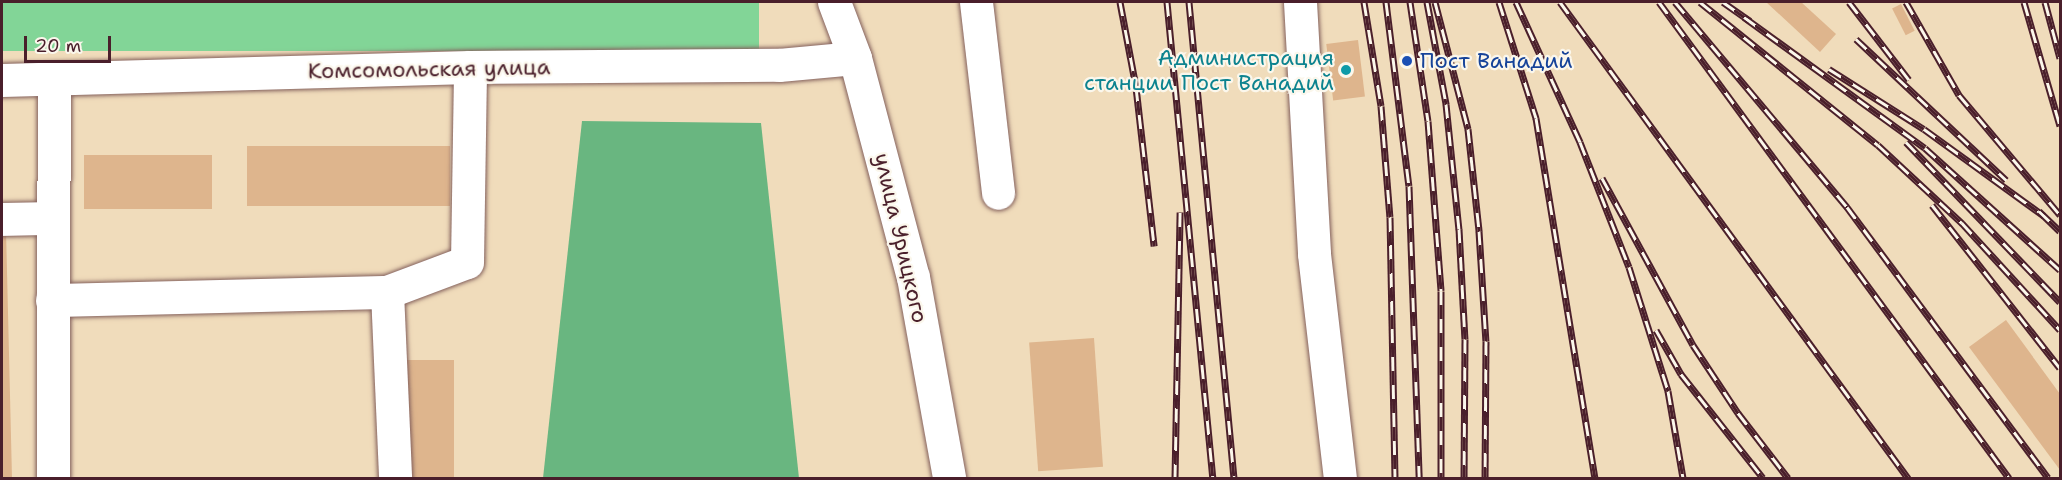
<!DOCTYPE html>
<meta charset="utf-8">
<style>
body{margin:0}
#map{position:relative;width:2062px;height:480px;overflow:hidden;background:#f0dcbb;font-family:"Shantell Sans",sans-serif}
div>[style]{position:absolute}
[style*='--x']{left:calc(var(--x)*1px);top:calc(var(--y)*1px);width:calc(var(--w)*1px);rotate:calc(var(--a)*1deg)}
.green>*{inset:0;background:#82d597;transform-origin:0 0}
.forest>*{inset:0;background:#69b680}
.building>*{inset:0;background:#deb58d;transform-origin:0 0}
.roads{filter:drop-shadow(0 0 2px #84615d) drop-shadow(0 0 2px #84615d)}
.minor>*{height:33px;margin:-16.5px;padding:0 16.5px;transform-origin:16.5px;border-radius:16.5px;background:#fff}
.rail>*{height:7px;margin-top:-3.5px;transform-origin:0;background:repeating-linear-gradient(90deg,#fbf7ec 0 14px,#4a1f2b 0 28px);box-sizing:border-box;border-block:2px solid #4a1f2b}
.dots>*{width:16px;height:16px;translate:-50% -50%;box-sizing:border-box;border:3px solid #fbf7ec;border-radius:50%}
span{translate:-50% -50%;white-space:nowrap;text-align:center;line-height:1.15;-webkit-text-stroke:4.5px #fbf7ec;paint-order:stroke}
.culture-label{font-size:22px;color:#0d838f}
.right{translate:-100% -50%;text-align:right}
.transit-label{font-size:22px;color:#164399}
.left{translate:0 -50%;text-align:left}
.street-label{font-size:22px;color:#4a1f2b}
.frame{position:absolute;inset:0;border:3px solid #4a1f2b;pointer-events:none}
.scale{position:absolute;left:24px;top:36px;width:87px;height:27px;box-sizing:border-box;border:3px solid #4a1f2b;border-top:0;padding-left:8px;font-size:18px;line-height:21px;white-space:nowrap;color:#4a1f2b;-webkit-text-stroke:4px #fbf7ec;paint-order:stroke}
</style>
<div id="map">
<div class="green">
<i style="left:2px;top:2px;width:757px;height:49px"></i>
</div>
<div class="forest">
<i style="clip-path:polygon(582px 121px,761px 123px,799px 478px,543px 478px)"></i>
</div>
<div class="building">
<i style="clip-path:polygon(1766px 2px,1801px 2px,1836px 34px,1820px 52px)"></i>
<i style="left:1901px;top:4px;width:30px;height:10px;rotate:63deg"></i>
<i style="left:1358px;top:40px;width:57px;height:32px;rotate:83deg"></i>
<i style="left:450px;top:146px;width:60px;height:203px;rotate:90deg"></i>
<i style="left:84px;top:155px;width:128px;height:54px"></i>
<i style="clip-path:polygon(6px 230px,12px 478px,2px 478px,2px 231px)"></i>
<i style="clip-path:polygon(2006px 320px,2060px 394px,2060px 470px,1969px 347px)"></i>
<i style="left:1094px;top:338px;width:129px;height:65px;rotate:86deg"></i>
<i style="left:454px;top:360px;width:118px;height:50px;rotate:90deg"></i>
</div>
<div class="roads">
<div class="minor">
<i style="--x:834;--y:2;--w:60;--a:69.4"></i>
<i style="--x:855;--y:58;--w:227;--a:75.2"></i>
<i style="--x:913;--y:277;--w:204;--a:79.8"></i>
<i style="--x:976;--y:2;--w:192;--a:83.4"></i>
<i style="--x:1300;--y:2;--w:252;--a:86.8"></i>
<i style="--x:1314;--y:254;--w:226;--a:83.4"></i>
<i style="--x:2;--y:80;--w:468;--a:-1.6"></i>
<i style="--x:470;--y:67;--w:309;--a:-0.4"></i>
<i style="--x:779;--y:65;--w:76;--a:-5.3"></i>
<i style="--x:2;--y:219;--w:49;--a:-1.2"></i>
<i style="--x:387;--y:292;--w:85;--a:-20.6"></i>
<i style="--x:467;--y:262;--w:195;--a:-89.1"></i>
<i style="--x:52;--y:300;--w:335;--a:-1.4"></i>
<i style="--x:387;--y:292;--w:186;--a:87.5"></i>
<i style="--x:53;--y:478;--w:398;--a:-89.9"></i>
</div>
</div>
<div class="rail">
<i style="--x:1120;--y:2;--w:86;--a:79.3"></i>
<i style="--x:1136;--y:87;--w:160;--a:83.5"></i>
<i style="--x:1167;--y:2;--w:478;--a:84.5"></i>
<i style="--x:1189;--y:2;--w:478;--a:84.6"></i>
<i style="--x:1364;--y:2;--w:105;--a:80.7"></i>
<i style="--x:1381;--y:106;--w:111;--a:85.4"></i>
<i style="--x:1390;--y:217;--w:261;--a:88.9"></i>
<i style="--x:1386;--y:2;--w:185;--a:82.9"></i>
<i style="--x:1409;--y:186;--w:292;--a:88"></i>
<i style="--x:1410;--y:2;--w:120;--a:81.4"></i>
<i style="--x:1428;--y:121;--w:170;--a:85.6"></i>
<i style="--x:1441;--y:291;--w:187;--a:90"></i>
<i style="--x:1427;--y:2;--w:104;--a:79.4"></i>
<i style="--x:1446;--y:104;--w:126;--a:84.1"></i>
<i style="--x:1459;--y:229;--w:110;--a:86.9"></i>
<i style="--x:1465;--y:339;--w:139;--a:90.4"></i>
<i style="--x:1435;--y:2;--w:131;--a:75.4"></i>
<i style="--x:1468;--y:129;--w:103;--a:83.8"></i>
<i style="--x:1479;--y:231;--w:110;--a:86.4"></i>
<i style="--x:1486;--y:341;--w:137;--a:90.4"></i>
<i style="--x:1499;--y:2;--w:122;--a:72.3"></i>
<i style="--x:1536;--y:118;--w:365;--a:80.7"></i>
<i style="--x:1516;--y:2;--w:154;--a:65.4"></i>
<i style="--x:1580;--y:142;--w:134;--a:68.6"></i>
<i style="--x:1629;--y:267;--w:130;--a:72.5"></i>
<i style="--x:1668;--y:391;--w:88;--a:80.2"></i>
<i style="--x:1560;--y:2;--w:590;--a:53.83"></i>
<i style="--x:1659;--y:2;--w:591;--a:53.67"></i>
<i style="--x:1675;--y:2;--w:268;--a:50"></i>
<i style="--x:1847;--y:207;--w:337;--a:53.4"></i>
<i style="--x:1700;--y:2;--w:228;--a:38.8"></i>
<i style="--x:1878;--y:145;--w:115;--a:42.9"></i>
<i style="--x:1962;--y:223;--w:145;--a:47.5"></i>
<i style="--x:1723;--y:2;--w:33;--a:35"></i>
<i style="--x:1849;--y:2;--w:98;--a:52.4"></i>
<i style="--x:1906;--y:2;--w:107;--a:60.3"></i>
<i style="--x:1959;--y:95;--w:157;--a:49.9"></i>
<i style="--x:2024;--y:2;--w:129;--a:73.8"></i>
<i style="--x:2045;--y:2;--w:58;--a:75"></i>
<i style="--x:1744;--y:17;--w:223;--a:35.9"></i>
<i style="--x:1925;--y:148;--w:182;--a:42.1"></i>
<i style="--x:1856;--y:39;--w:206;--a:43.2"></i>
<i style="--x:1829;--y:69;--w:112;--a:32.3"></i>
<i style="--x:1924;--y:129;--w:148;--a:35.9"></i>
<i style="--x:1906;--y:142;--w:222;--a:46.1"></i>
<i style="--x:1602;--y:178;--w:190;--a:61.4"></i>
<i style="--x:1693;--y:345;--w:82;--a:56.5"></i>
<i style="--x:1738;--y:413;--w:82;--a:52.4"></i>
<i style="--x:1932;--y:205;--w:207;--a:51.9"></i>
<i style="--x:2039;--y:211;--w:29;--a:44"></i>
<i style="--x:1656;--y:330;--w:51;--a:60.4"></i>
<i style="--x:1681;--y:374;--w:132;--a:51.7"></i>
<i style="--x:1175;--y:478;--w:266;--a:-88.9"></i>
</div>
<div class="dots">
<i style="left:1407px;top:61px;background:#1a4fb4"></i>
<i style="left:1346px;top:70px;background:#0f9aa8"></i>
</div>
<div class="culture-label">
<span class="right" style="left:1334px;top:70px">Администрация<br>станции Пост Ванадий</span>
</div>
<div class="transit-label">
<span class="left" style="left:1420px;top:61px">Пост Ванадий</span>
</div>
<div class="street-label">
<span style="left:429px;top:69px;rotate:-1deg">Комсомольская улица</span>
<span style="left:901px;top:238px;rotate:77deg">улица Урицкого</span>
</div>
<div class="frame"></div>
<div class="scale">20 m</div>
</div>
